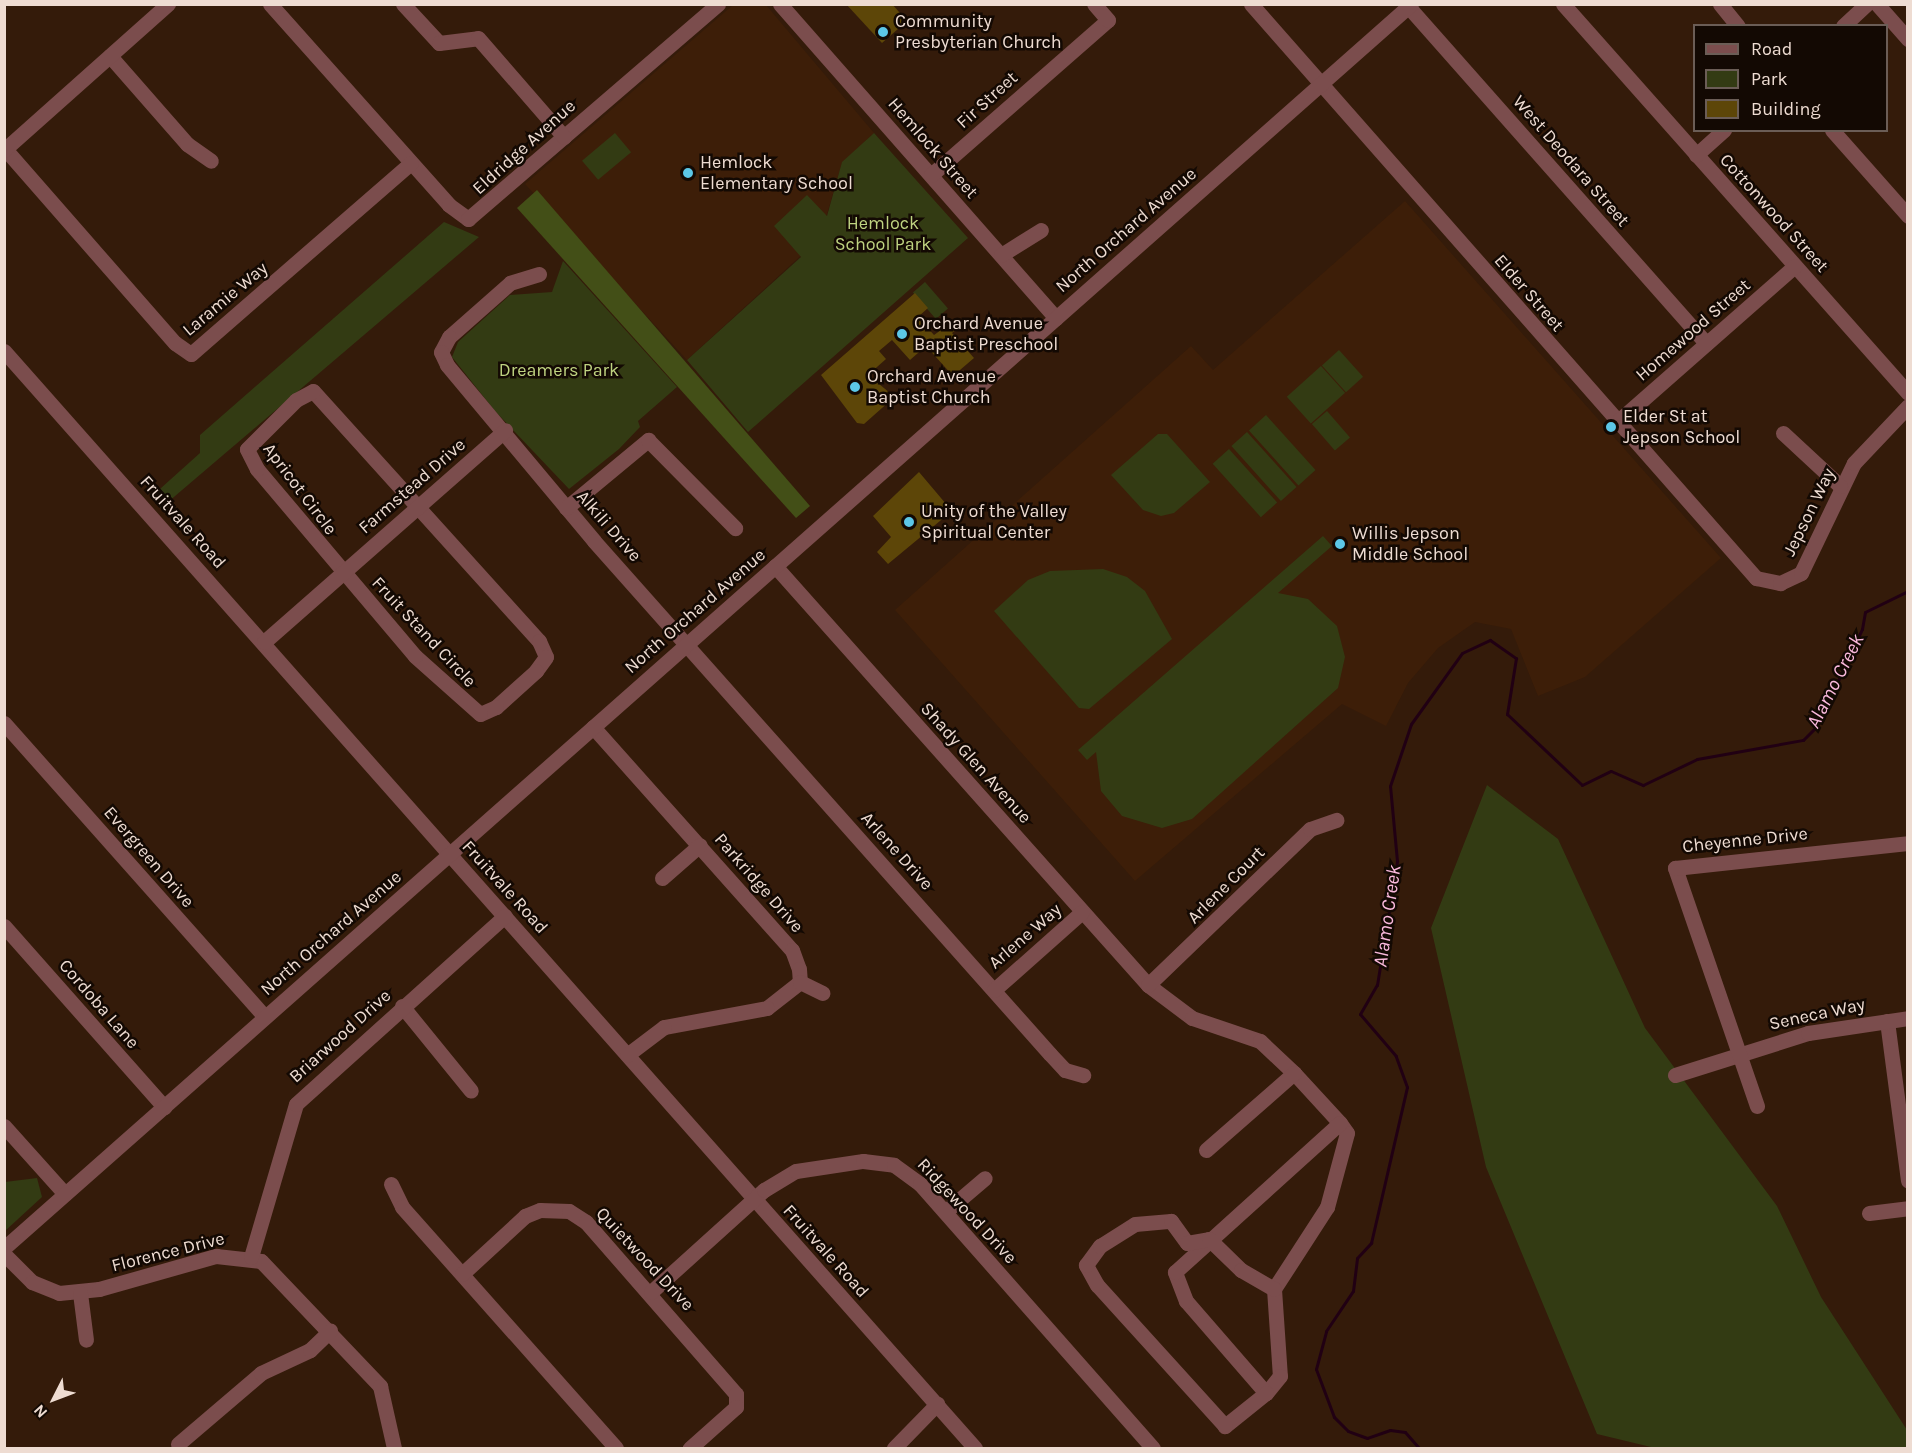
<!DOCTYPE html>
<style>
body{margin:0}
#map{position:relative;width:1912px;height:1453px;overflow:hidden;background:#341b0a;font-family:Karla,sans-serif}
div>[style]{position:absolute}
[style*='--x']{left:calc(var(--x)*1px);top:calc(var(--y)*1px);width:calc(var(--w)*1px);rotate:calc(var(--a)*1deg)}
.built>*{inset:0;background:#3d1e08}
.green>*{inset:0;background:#333b13;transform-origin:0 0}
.forest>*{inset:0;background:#434f17}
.stream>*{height:3px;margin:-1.5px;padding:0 1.5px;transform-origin:1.5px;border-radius:1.5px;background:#210013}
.building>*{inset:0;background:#5d4608}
.minor>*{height:15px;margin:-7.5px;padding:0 7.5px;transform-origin:7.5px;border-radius:7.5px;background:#7b4d4d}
.dots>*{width:16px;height:16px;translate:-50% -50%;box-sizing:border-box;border:3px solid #130903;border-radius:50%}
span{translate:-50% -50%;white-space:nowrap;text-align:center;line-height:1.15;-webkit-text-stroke:5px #130903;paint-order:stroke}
.poi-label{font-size:18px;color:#eedcd2}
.left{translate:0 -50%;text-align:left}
.street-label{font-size:18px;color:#eedcd2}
.park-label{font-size:18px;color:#bfd380}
.water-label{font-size:20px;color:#f9b8db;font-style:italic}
.frame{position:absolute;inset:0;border:6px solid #eedcd2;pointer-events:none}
.legend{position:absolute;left:1693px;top:24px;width:195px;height:108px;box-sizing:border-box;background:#130903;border:2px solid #6b5d56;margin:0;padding:8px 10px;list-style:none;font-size:18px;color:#eedcd2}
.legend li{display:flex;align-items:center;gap:12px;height:30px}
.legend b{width:30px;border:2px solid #6b5d56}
.north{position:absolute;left:24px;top:1369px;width:60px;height:60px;-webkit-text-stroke:4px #130903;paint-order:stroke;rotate:228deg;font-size:16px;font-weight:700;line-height:24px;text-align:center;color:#eedcd2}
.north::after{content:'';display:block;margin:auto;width:21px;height:27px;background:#eedcd2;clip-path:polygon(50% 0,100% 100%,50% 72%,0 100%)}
</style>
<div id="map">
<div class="built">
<i style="clip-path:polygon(733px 5px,766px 5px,874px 133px,842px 163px,820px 238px,687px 360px,525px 184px)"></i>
<i style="clip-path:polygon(1405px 201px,1721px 558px,1585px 677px,1538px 696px,1511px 629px,1475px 622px,1438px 648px,1408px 683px,1386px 726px,1342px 704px,1135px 881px,895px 610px,1191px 346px,1213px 370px)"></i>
</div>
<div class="green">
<i style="left:615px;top:133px;width:25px;height:43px;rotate:50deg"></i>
<i style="clip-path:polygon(874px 133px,968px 238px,748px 432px,687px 360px,801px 257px,774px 226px,807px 195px,827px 216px,842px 162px)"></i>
<i style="clip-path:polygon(444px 222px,479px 237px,161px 508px,151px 497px,200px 453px,200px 435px)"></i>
<i style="clip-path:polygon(563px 261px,677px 387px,638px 421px,640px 427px,619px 449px,569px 489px,495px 411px,452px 357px,458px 342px,510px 295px,552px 292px)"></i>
<i style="left:925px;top:282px;width:35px;height:16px;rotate:49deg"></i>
<i style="left:1339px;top:350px;width:36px;height:23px;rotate:48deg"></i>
<i style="left:1321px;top:366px;width:36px;height:46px;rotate:48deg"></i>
<i style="left:1327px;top:411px;width:35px;height:20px;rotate:49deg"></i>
<i style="left:1266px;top:415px;width:74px;height:23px;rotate:48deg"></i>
<i style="left:1247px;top:432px;width:74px;height:21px;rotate:48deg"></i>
<i style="clip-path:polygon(1158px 434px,1167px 434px,1210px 482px,1174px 513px,1161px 516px,1143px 510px,1111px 475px)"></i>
<i style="left:1229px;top:449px;width:72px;height:22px;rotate:48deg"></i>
<i style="clip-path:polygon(1323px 536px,1332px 546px,1278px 593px,1308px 599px,1337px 626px,1345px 657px,1338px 688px,1192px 819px,1162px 828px,1122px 816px,1101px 791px,1096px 752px,1087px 760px,1078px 750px)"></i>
<i style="clip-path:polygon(1103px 569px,1127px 577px,1145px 591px,1172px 639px,1089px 709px,1079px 708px,994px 611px,1028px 580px,1050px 571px)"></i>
<i style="clip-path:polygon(1487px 785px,1558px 839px,1645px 1028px,1777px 1206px,1821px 1297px,1907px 1430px,1907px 1448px,1655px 1448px,1597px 1434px,1486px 1167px,1431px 928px)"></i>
<i style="clip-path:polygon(37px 1178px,42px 1197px,5px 1231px,5px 1182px)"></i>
</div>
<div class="forest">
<i style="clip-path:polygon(537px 190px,810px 506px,796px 518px,517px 208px)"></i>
</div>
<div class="stream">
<i style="--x:1419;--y:1448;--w:21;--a:-131"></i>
<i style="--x:1405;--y:1432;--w:15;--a:-172"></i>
<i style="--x:1390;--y:1430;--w:24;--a:161"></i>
<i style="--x:1367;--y:1438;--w:20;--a:-160"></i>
<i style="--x:1348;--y:1431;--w:20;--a:-135"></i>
<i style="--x:1334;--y:1417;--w:51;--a:-110.6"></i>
<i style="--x:1316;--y:1369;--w:39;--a:-75"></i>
<i style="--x:1326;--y:1331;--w:48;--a:-56"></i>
<i style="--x:1353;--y:1291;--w:33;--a:-83"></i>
<i style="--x:1357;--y:1258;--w:21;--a:-47"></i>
<i style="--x:1371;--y:1243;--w:160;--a:-77"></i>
<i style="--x:1407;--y:1087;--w:33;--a:-110"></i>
<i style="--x:1396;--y:1056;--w:55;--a:-130.6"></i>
<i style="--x:1360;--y:1014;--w:34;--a:-60"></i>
<i style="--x:1377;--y:985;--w:126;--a:-80.8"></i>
<i style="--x:1397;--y:861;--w:75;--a:-95.3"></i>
<i style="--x:1390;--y:786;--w:65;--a:-71.3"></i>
<i style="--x:1411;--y:724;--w:87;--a:-54.3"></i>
<i style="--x:1462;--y:653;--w:31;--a:-25"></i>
<i style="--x:1490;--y:640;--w:32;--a:35"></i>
<i style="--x:1516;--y:658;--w:57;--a:99.1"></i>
<i style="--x:1507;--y:714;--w:103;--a:43.4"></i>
<i style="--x:1582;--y:785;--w:32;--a:-26"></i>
<i style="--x:1611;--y:771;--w:35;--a:24"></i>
<i style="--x:1643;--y:785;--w:60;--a:-25.7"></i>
<i style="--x:1697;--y:759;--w:108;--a:-10.2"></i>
<i style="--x:1803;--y:740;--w:20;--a:-45"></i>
<i style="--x:1817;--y:726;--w:107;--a:-65.1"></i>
<i style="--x:1862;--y:629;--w:17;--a:-80"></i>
<i style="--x:1865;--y:612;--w:48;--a:-26"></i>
</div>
<div class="building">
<i style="clip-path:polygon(846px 4px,892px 4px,907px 21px,882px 43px)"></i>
<i style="clip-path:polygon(915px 293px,928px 308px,918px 317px,934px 335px,951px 323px,956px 330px,952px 333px,974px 358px,953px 376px,926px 346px,910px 360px,892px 340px,879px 351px,886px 359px,868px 375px,890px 393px,891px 400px,864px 424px,857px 423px,821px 375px)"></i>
<i style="clip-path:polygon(919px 472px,952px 511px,888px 564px,877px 552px,891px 537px,873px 516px)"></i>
</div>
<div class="minor">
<i style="--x:270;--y:4;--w:269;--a:48.3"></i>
<i style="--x:449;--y:205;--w:24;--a:36"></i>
<i style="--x:468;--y:219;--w:330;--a:-40.7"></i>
<i style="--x:403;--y:4;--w:53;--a:47.3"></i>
<i style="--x:439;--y:43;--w:39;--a:-7"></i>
<i style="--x:478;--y:38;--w:131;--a:49"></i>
<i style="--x:780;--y:4;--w:418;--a:48.7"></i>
<i style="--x:1251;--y:4;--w:765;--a:48.66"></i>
<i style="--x:1756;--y:578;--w:25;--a:12"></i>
<i style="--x:1780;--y:583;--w:23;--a:-25"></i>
<i style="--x:1801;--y:573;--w:122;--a:-64.3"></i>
<i style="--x:1854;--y:463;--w:79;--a:-46.5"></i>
<i style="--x:1406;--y:4;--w:453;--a:48.5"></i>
<i style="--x:1563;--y:4;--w:520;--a:48.43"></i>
<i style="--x:1720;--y:4;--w:28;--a:51"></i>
<i style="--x:1877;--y:4;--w:47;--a:48.5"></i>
<i style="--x:1843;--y:26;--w:33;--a:-43"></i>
<i style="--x:110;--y:56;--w:117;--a:48.8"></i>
<i style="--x:187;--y:144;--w:29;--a:35"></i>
<i style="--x:1832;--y:130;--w:115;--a:48.5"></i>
<i style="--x:5;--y:149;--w:258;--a:48.8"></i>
<i style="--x:175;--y:343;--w:19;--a:35"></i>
<i style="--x:191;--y:354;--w:291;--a:-41"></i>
<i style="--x:4;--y:150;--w:220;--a:-41.7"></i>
<i style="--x:1696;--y:155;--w:38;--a:-42"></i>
<i style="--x:931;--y:175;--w:235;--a:-41.2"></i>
<i style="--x:1108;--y:20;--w:21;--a:-131"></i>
<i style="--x:1001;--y:255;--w:47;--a:-32"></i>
<i style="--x:539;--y:274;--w:30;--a:163"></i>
<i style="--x:510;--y:283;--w:81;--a:138.5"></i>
<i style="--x:449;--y:337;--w:17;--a:118"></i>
<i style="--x:441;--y:352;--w:14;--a:65"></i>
<i style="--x:447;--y:365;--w:229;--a:50.1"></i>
<i style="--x:594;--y:541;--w:686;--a:48.37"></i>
<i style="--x:1050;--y:1054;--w:22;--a:47"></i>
<i style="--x:1065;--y:1070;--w:19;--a:16"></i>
<i style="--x:4;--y:351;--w:1465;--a:48.49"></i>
<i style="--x:313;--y:391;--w:337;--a:47.9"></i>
<i style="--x:539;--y:641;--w:17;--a:66"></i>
<i style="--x:546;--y:657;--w:17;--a:126"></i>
<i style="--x:536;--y:671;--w:54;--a:138"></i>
<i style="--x:496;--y:707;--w:17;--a:156"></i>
<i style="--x:480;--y:714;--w:87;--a:-138.3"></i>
<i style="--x:415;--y:656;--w:245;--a:-130.2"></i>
<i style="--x:257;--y:469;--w:22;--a:-117"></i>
<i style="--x:247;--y:449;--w:69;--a:-45"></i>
<i style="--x:296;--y:400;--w:19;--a:-28"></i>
<i style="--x:1616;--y:423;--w:238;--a:-41.3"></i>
<i style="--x:1783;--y:433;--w:78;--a:42.9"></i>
<i style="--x:566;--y:508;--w:107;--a:-39.7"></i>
<i style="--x:648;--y:440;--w:124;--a:45.3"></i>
<i style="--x:775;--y:566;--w:561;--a:48.32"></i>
<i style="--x:1148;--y:985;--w:55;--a:36.9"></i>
<i style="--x:1192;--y:1018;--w:72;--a:18.7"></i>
<i style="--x:1260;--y:1041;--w:47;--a:43.3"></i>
<i style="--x:1294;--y:1073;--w:68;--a:47.4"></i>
<i style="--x:1340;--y:1123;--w:12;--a:55"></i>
<i style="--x:1347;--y:1133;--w:77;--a:105.1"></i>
<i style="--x:1327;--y:1207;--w:98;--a:122.9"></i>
<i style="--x:1274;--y:1289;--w:87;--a:86.1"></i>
<i style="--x:1280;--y:1376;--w:22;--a:129"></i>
<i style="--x:1266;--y:1393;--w:122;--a:-131"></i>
<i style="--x:1186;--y:1301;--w:31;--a:-111"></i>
<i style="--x:1175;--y:1272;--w:222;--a:-42.1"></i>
<i style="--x:264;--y:642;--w:321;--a:-41.3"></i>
<i style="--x:4;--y:723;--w:393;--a:48.4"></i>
<i style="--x:593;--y:727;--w:299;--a:48.3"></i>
<i style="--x:792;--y:950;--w:20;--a:70"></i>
<i style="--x:799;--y:969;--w:13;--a:86"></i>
<i style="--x:800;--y:982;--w:42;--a:141.8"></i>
<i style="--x:767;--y:1008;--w:105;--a:169.5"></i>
<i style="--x:664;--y:1027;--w:46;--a:142.9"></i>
<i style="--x:662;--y:878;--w:50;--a:-41"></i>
<i style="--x:4;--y:926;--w:242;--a:48.5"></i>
<i style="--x:800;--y:982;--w:25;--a:26"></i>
<i style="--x:1148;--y:985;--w:225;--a:-43.9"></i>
<i style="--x:1310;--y:829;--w:28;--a:-19"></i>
<i style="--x:994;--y:990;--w:118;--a:-41.6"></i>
<i style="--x:402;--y:1006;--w:109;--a:50.9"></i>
<i style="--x:1887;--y:1021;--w:161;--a:82.5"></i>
<i style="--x:1675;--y:1075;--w:139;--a:-17.5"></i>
<i style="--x:1808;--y:1033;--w:101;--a:-8.5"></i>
<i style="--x:1757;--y:1106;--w:252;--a:-109"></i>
<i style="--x:1675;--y:868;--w:234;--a:-6.1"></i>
<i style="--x:4;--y:1126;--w:91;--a:48.1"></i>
<i style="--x:1206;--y:1150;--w:117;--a:-41.2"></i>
<i style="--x:391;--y:1184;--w:25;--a:64"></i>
<i style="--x:402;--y:1207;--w:322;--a:48.4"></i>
<i style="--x:945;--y:1212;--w:52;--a:-40.4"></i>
<i style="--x:1869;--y:1213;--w:39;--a:-7"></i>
<i style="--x:4;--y:1248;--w:1878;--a:-41.48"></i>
<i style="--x:4;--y:1254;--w:40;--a:45"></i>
<i style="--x:32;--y:1282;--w:29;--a:22"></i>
<i style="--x:59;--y:1293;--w:40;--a:-5.7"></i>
<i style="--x:99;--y:1289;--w:122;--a:-15.8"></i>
<i style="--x:216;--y:1256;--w:45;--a:6.3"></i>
<i style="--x:261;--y:1261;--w:173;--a:46.4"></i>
<i style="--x:380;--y:1386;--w:64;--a:77.3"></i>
<i style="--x:251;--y:1257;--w:159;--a:-73.6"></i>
<i style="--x:296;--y:1104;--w:281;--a:-42"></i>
<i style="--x:462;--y:1274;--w:86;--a:-42.6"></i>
<i style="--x:525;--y:1216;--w:16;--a:-22"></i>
<i style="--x:540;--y:1210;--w:29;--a:2"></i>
<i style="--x:569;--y:1211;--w:20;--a:33"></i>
<i style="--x:586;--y:1222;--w:228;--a:48.9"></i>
<i style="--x:736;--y:1394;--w:13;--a:90"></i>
<i style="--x:736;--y:1407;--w:62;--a:138.3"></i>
<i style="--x:651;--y:1292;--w:152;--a:-42.1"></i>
<i style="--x:764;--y:1190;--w:37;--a:-31"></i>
<i style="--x:796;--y:1171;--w:68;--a:-8.5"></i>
<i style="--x:863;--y:1161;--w:31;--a:7"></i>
<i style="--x:894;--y:1165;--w:32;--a:36"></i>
<i style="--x:920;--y:1184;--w:352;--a:48.6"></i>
<i style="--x:80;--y:1293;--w:47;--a:82.7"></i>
<i style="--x:1266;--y:1393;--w:53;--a:141.2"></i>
<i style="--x:1225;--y:1426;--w:190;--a:-132.2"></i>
<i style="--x:1097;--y:1285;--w:23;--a:-119"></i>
<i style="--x:1086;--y:1265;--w:24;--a:-54"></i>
<i style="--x:1100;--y:1246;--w:41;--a:-32.2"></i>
<i style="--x:1135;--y:1224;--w:36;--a:-5"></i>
<i style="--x:1171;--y:1221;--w:27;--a:54"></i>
<i style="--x:1187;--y:1243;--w:22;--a:-10"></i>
<i style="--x:1209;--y:1239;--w:45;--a:44.1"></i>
<i style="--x:1241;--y:1270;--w:38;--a:30"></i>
<i style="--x:178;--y:1444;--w:109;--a:-40.5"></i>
<i style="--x:261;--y:1373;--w:54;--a:-25.1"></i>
<i style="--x:310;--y:1350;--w:28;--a:-44"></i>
<i style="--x:894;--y:1448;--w:62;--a:-45.7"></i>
</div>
<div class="dots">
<i style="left:883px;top:32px;background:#5cc7e7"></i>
<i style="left:688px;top:173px;background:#5cc7e7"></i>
<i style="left:902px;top:334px;background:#5cc7e7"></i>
<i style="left:855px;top:387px;background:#5cc7e7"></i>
<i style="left:1611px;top:427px;background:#5cc7e7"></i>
<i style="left:909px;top:522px;background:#5cc7e7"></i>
<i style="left:1340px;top:544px;background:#5cc7e7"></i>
</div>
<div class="poi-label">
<span class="left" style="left:895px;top:32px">Community<br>Presbyterian Church</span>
<span class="left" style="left:700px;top:173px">Hemlock<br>Elementary School</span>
<span class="left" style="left:914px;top:334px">Orchard Avenue<br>Baptist Preschool</span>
<span class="left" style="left:867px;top:387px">Orchard Avenue<br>Baptist Church</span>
<span class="left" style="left:1623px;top:427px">Elder St at<br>Jepson School</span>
<span class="left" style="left:921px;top:522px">Unity of the Valley<br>Spiritual Center</span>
<span class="left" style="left:1352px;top:544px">Willis Jepson<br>Middle School</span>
</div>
<div class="street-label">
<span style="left:987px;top:100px;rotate:-42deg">Fir Street</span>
<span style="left:524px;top:147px;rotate:-42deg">Eldridge Avenue</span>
<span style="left:933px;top:148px;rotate:49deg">Hemlock Street</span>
<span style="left:1571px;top:161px;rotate:49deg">West Deodara Street</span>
<span style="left:1774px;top:213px;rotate:48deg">Cottonwood Street</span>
<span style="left:1126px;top:230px;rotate:-41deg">North Orchard Avenue</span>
<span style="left:1529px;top:293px;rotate:49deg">Elder Street</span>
<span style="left:225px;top:299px;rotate:-40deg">Laramie Way</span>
<span style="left:1693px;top:330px;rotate:-41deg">Homewood Street</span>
<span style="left:412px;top:486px;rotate:-41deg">Farmstead Drive</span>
<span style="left:300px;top:489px;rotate:53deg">Apricot Circle</span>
<span style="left:1809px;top:512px;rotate:-64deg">Jepson Way</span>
<span style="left:183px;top:522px;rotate:48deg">Fruitvale Road</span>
<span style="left:609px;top:526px;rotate:49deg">Alkili Drive</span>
<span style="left:695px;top:611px;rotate:-41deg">North Orchard Avenue</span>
<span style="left:424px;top:632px;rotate:47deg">Fruit Stand Circle</span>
<span style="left:976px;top:763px;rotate:48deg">Shady Glen Avenue</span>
<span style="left:1745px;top:840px;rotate:-6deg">Cheyenne Drive</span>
<span style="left:897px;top:851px;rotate:48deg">Arlene Drive</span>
<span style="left:149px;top:857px;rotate:49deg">Evergreen Drive</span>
<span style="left:759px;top:883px;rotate:49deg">Parkridge Drive</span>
<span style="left:1226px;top:885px;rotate:-45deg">Arlene Court</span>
<span style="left:505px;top:887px;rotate:48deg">Fruitvale Road</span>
<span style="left:331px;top:933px;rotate:-41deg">North Orchard Avenue</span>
<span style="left:1025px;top:936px;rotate:-41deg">Arlene Way</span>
<span style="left:99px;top:1004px;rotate:49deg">Cordoba Lane</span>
<span style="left:1817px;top:1014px;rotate:-12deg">Seneca Way</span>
<span style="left:340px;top:1036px;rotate:-42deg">Briarwood Drive</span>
<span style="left:967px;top:1211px;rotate:47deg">Ridgewood Drive</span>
<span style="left:826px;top:1251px;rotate:48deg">Fruitvale Road</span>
<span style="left:168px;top:1252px;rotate:-14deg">Florence Drive</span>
<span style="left:645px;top:1259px;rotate:47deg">Quietwood Drive</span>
</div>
<div class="park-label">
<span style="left:883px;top:234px">Hemlock<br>School Park</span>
<span style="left:559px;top:370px">Dreamers Park</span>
</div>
<div class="water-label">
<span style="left:1835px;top:681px;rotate:-63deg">Alamo Creek</span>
<span style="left:1387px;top:916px;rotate:-82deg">Alamo Creek</span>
</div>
<div class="frame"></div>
<ul class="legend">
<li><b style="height:8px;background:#7b4d4d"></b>Road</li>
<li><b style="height:16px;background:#333b13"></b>Park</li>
<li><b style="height:16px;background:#5d4608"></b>Building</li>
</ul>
<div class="north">N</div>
</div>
